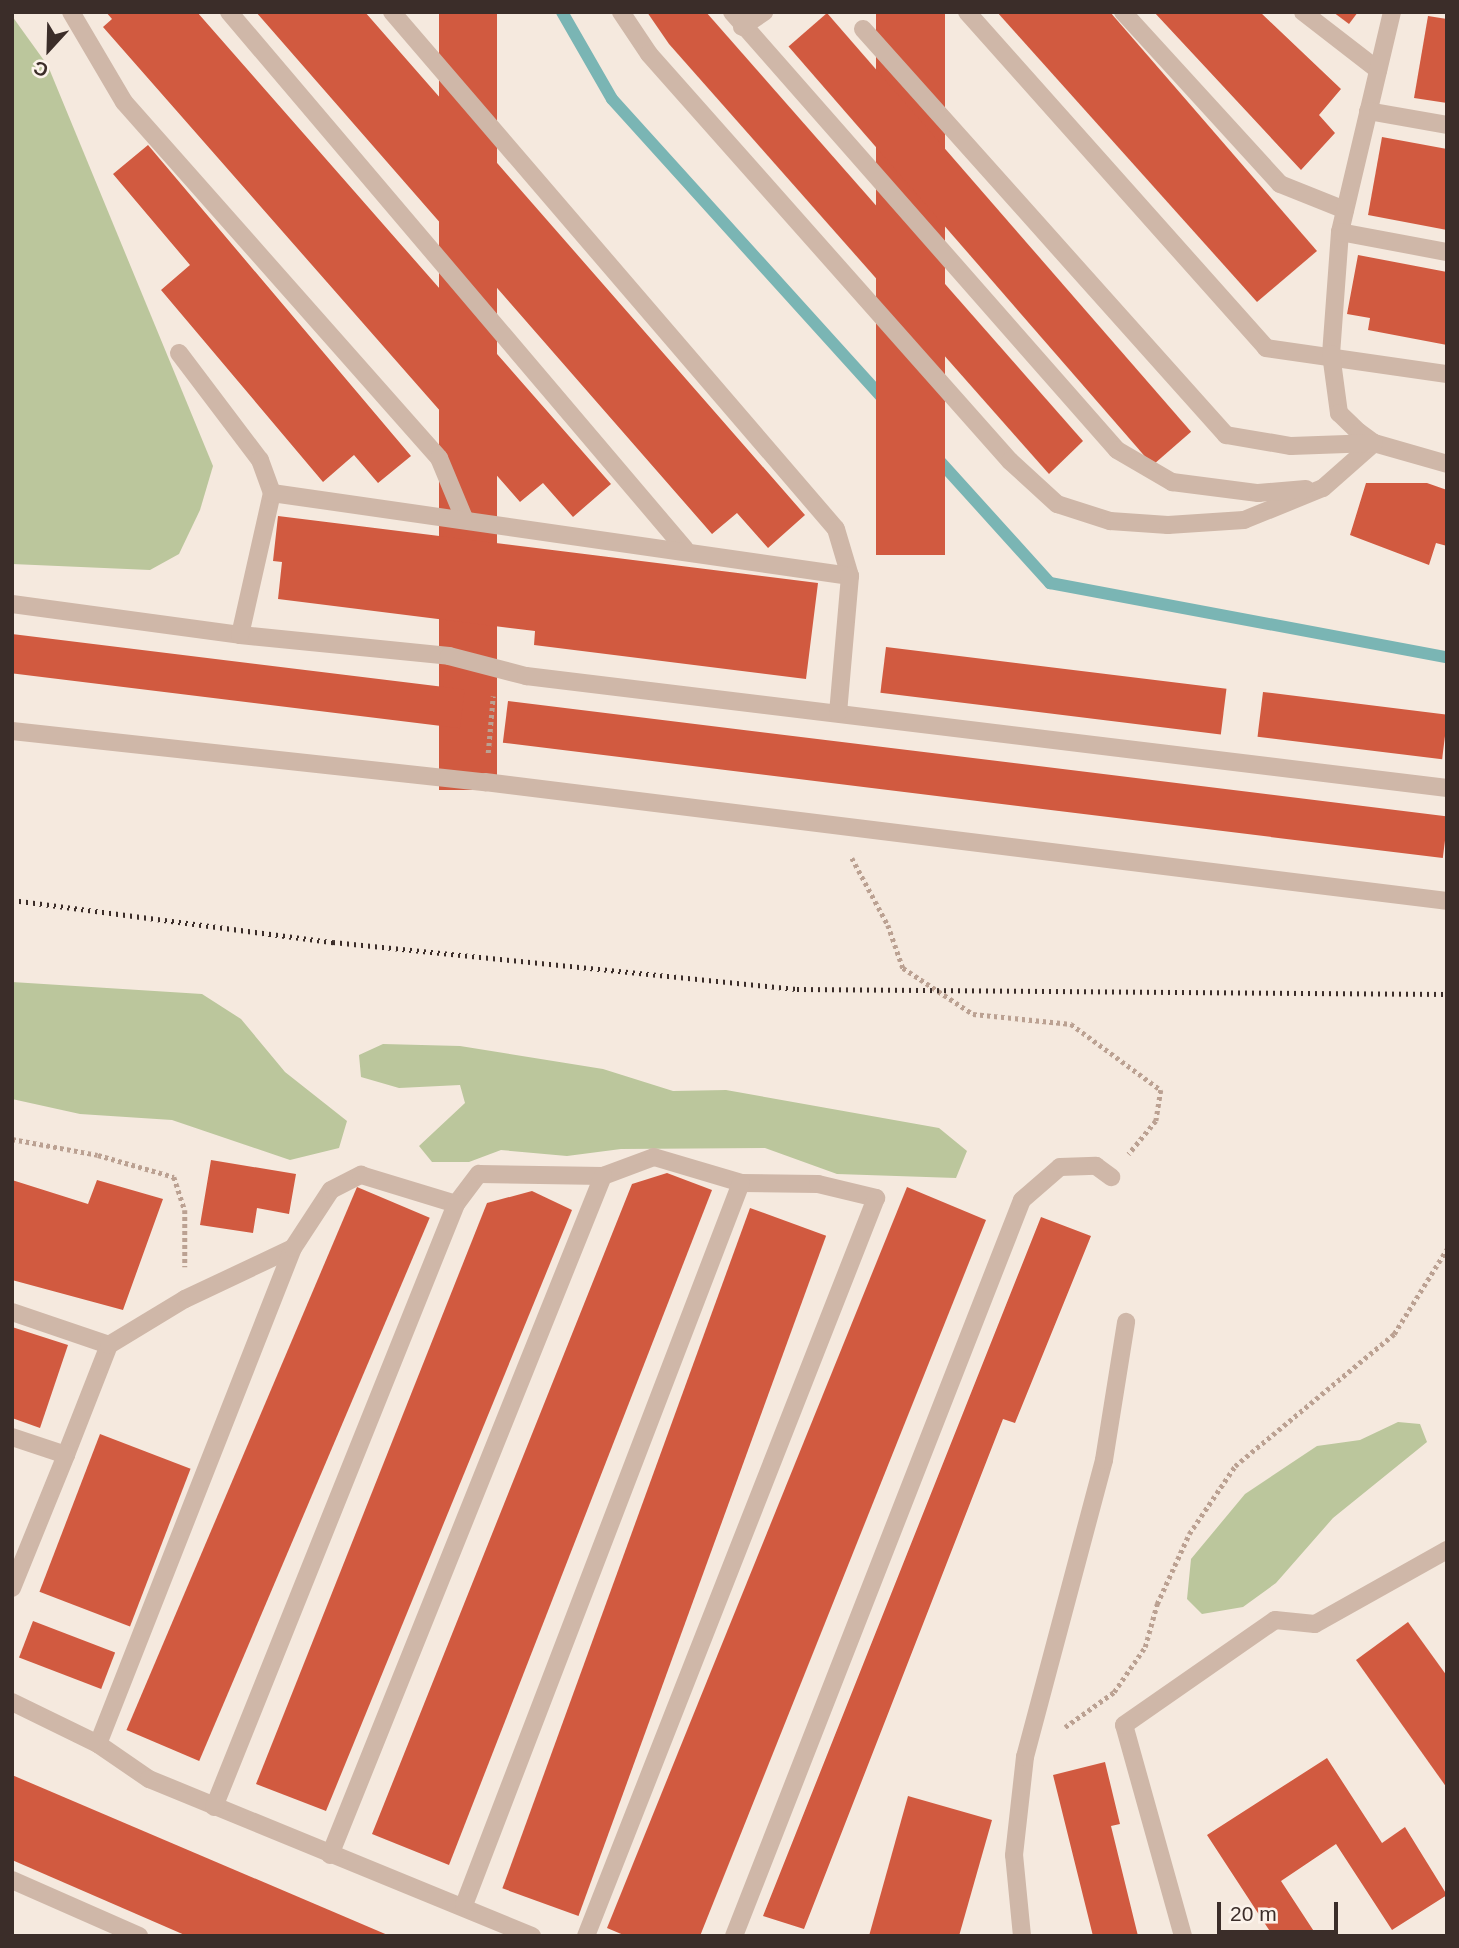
<!DOCTYPE html>
<meta charset="utf-8">
<style>
body{margin:0}
#map{position:relative;width:1459px;height:1948px;overflow:hidden;background:#f5e9de;font-family:Arial,sans-serif}
div>[style]{position:absolute}
[style*='--x']{left:calc(var(--x)*1px);top:calc(var(--y)*1px);width:calc(var(--w)*1px);rotate:calc(var(--a)*1deg)}
.green>*{inset:0;background:#bbc69c}
.stream>*{height:12px;margin:-6px;padding:0 6px;transform-origin:6px;border-radius:6px;background:#7ab5b4}
.building>*{inset:0;background:#d15a40;transform-origin:0 0}
.path>*{height:4.5px;margin-top:-2.25px;transform-origin:0;background:repeating-linear-gradient(90deg,#bba192 0 3.5px,transparent 0 7px)}
.lane>*{height:18px;margin:-9px;padding:0 9px;transform-origin:9px;border-radius:9px;background:#cfb7a8}
.street>*{height:18px;margin:-9px;padding:0 9px;transform-origin:9px;border-radius:9px;background:#cfb7a8}
.rail>*{height:5px;margin-top:-2.5px;transform-origin:0;background:repeating-linear-gradient(90deg,#3b2d29 0 2px,transparent 0 7px)}
span{translate:-50% -50%;white-space:nowrap;text-align:center;line-height:1.15;-webkit-text-stroke:5px #fcf3eb;paint-order:stroke}
.frame{position:absolute;inset:0;border:14px solid #3b2d29;pointer-events:none}
.north{position:absolute;left:14px;top:14px;width:70px;height:70px;-webkit-text-stroke:5px #fcf3eb;paint-order:stroke;rotate:202deg;font-size:19px;font-weight:700;line-height:28px;text-align:center;color:#3b2d29}
.north::after{content:'';display:block;margin:auto;width:24px;height:32px;background:#3b2d29;clip-path:polygon(50% 0,100% 100%,50% 72%,0 100%)}
.scale{position:absolute;left:1217px;top:1902px;width:121px;height:32px;box-sizing:border-box;border:4px solid #3b2d29;border-top:0;padding-left:9px;font-size:21px;line-height:24px;white-space:nowrap;color:#3b2d29;-webkit-text-stroke:5px #fcf3eb;paint-order:stroke}
</style>
<div id="map">
<div class="green">
<i style="clip-path:polygon(12px 16px,48px 66px,213px 466px,200px 510px,179px 554px,150px 570px,12px 564px)"></i>
<i style="clip-path:polygon(12px 982px,202px 994px,241px 1019px,285px 1072px,347px 1121px,339px 1148px,290px 1160px,172px 1120px,80px 1114px,12px 1099px)"></i>
<i style="clip-path:polygon(383px 1044px,460px 1046px,603px 1069px,673px 1091px,726px 1090px,939px 1128px,967px 1151px,956px 1178px,837px 1174px,765px 1148px,621px 1149px,567px 1156px,501px 1150px,469px 1162px,432px 1162px,419px 1146px,465px 1103px,460px 1085px,399px 1088px,361px 1077px,359px 1055px)"></i>
<i style="clip-path:polygon(1398px 1422px,1420px 1424px,1427px 1442px,1333px 1518px,1276px 1583px,1243px 1607px,1202px 1614px,1187px 1599px,1191px 1559px,1245px 1494px,1317px 1446px,1360px 1440px)"></i>
</div>
<div class="stream">
<i style="--x:562;--y:12;--w:100;--a:60.1"></i>
<i style="--x:612;--y:99;--w:653;--a:47.86"></i>
<i style="--x:1050;--y:583;--w:404;--a:10.6"></i>
</div>
<div class="building">
<i style="clip-path:polygon(106px 12px,197px 12px,611px 484px,573px 517px,543px 483px,520px 502px,103px 27px,112px 19px)"></i>
<i style="clip-path:polygon(256px 12px,365px 12px,805px 515px,768px 548px,737px 513px,712px 534px)"></i>
<i style="left:439px;top:12px;width:58px;height:778px"></i>
<i style="clip-path:polygon(647px 12px,706px 12px,1083px 441px,1049px 474px,669px 44px)"></i>
<i style="left:876px;top:12px;width:69px;height:543px"></i>
<i style="clip-path:polygon(997px 12px,1110px 12px,1317px 251px,1257px 302px)"></i>
<i style="clip-path:polygon(1154px 12px,1260px 12px,1341px 89px,1319px 115px,1335px 133px,1301px 170px)"></i>
<i style="clip-path:polygon(1333px 12px,1358px 12px,1349px 24px)"></i>
<i style="left:827px;top:13px;width:555px;height:51px;rotate:49deg"></i>
<i style="clip-path:polygon(1428px 16px,1447px 19px,1447px 103px,1414px 98px)"></i>
<i style="clip-path:polygon(1382px 137px,1447px 149px,1447px 230px,1368px 215px)"></i>
<i style="clip-path:polygon(148px 145px,411px 456px,378px 483px,354px 455px,323px 482px,161px 290px,190px 265px,113px 174px)"></i>
<i style="clip-path:polygon(1358px 255px,1447px 272px,1447px 345px,1368px 330px,1370px 318px,1347px 314px)"></i>
<i style="clip-path:polygon(1366px 483px,1427px 483px,1447px 490px,1447px 546px,1436px 543px,1429px 565px,1350px 535px)"></i>
<i style="clip-path:polygon(278px 516px,818px 583px,806px 679px,534px 645px,535px 631px,278px 599px,282px 562px,273px 561px)"></i>
<i style="left:12px;top:634px;width:456px;height:39px;rotate:7deg"></i>
<i style="left:886px;top:647px;width:343px;height:46px;rotate:7deg"></i>
<i style="left:1263px;top:692px;width:186px;height:45px;rotate:7deg"></i>
<i style="left:508px;top:701px;width:947px;height:42px;rotate:7deg"></i>
<i style="clip-path:polygon(211px 1160px,296px 1174px,289px 1214px,257px 1208px,253px 1233px,200px 1225px)"></i>
<i style="clip-path:polygon(667px 1173px,712px 1190px,449px 1865px,372px 1834px,632px 1184px)"></i>
<i style="clip-path:polygon(12px 1180px,88px 1204px,97px 1180px,163px 1199px,123px 1310px,12px 1280px)"></i>
<i style="left:357px;top:1187px;width:79px;height:590px;rotate:23deg"></i>
<i style="clip-path:polygon(907px 1187px,986px 1220px,700px 1936px,626px 1936px,607px 1928px)"></i>
<i style="clip-path:polygon(532px 1191px,572px 1210px,326px 1811px,256px 1784px,487px 1203px)"></i>
<i style="left:750px;top:1208px;width:81px;height:724px;rotate:20deg"></i>
<i style="clip-path:polygon(1041px 1217px,1091px 1236px,1015px 1423px,1003px 1419px,804px 1929px,763px 1916px)"></i>
<i style="clip-path:polygon(12px 1327px,68px 1345px,40px 1428px,12px 1418px)"></i>
<i style="left:100px;top:1434px;width:97px;height:169px;rotate:21deg"></i>
<i style="left:33px;top:1621px;width:88px;height:39px;rotate:21deg"></i>
<i style="clip-path:polygon(1408px 1622px,1447px 1676px,1447px 1788px,1356px 1660px)"></i>
<i style="clip-path:polygon(1327px 1758px,1382px 1843px,1405px 1827px,1447px 1895px,1392px 1930px,1336px 1844px,1281px 1881px,1317px 1936px,1273px 1936px,1207px 1835px)"></i>
<i style="clip-path:polygon(1105px 1762px,1120px 1824px,1111px 1826px,1138px 1936px,1093px 1936px,1053px 1775px)"></i>
<i style="clip-path:polygon(12px 1775px,390px 1936px,187px 1936px,12px 1860px)"></i>
<i style="clip-path:polygon(908px 1796px,992px 1820px,959px 1936px,869px 1936px)"></i>
</div>
<div class="path">
<i style="--x:488;--y:753;--w:57;--a:-85"></i>
<i style="--x:852;--y:858;--w:76;--a:61.8"></i>
<i style="--x:888;--y:925;--w:46;--a:70.8"></i>
<i style="--x:903;--y:968;--w:84;--a:33.3"></i>
<i style="--x:973;--y:1014;--w:99;--a:5.8"></i>
<i style="--x:1071;--y:1024;--w:112;--a:36.3"></i>
<i style="--x:1161;--y:1090;--w:31;--a:99"></i>
<i style="--x:1156;--y:1121;--w:43;--a:129.3"></i>
<i style="--x:12;--y:1139;--w:87;--a:10.5"></i>
<i style="--x:98;--y:1155;--w:79;--a:16.1"></i>
<i style="--x:174;--y:1177;--w:35;--a:72"></i>
<i style="--x:185;--y:1210;--w:57;--a:90"></i>
<i style="--x:1065;--y:1727;--w:60;--a:-35.5"></i>
<i style="--x:1114;--y:1692;--w:55;--a:-55.4"></i>
<i style="--x:1145;--y:1647;--w:45;--a:-74.4"></i>
<i style="--x:1157;--y:1604;--w:77;--a:-65.4"></i>
<i style="--x:1189;--y:1534;--w:82;--a:-55.9"></i>
<i style="--x:1235;--y:1466;--w:207;--a:-39.7"></i>
<i style="--x:1394;--y:1334;--w:100;--a:-58.1"></i>
</div>
<div class="lane">
<i style="--x:71;--y:12;--w:104;--a:59.5"></i>
<i style="--x:124;--y:102;--w:475;--a:48.5"></i>
<i style="--x:439;--y:458;--w:65;--a:67.4"></i>
<i style="--x:229;--y:12;--w:704;--a:49.66"></i>
<i style="--x:392;--y:12;--w:681;--a:49.34"></i>
<i style="--x:836;--y:529;--w:49;--a:73.4"></i>
<i style="--x:621;--y:12;--w:50;--a:56.3"></i>
<i style="--x:649;--y:54;--w:544;--a:48.43"></i>
<i style="--x:1010;--y:461;--w:64;--a:42.5"></i>
<i style="--x:1057;--y:504;--w:56;--a:17.8"></i>
<i style="--x:1110;--y:521;--w:58;--a:3.9"></i>
<i style="--x:1168;--y:525;--w:76;--a:-3.8"></i>
<i style="--x:1244;--y:520;--w:85;--a:-22.1"></i>
<i style="--x:1323;--y:488;--w:68;--a:-41.4"></i>
<i style="--x:732;--y:12;--w:583;--a:48.68"></i>
<i style="--x:1117;--y:450;--w:64;--a:30.2"></i>
<i style="--x:1172;--y:482;--w:87;--a:7.3"></i>
<i style="--x:1258;--y:493;--w:48;--a:-4.8"></i>
<i style="--x:967;--y:12;--w:450;--a:48.3"></i>
<i style="--x:1266;--y:348;--w:183;--a:8.2"></i>
<i style="--x:1123;--y:12;--w:233;--a:47.6"></i>
<i style="--x:1280;--y:184;--w:70;--a:21.8"></i>
<i style="--x:1303;--y:12;--w:95;--a:37.7"></i>
<i style="--x:1392;--y:12;--w:226;--a:103.3"></i>
<i style="--x:1340;--y:232;--w:122;--a:94.2"></i>
<i style="--x:1331;--y:354;--w:60;--a:82.3"></i>
<i style="--x:1339;--y:413;--w:28;--a:44"></i>
<i style="--x:1359;--y:432;--w:19;--a:36"></i>
<i style="--x:1374;--y:443;--w:76;--a:16"></i>
<i style="--x:742;--y:27;--w:27;--a:-34"></i>
<i style="--x:863;--y:29;--w:545;--a:48.2"></i>
<i style="--x:1226;--y:435;--w:66;--a:9.6"></i>
<i style="--x:1291;--y:446;--w:83;--a:-2.1"></i>
<i style="--x:1368;--y:111;--w:80;--a:10"></i>
<i style="--x:1340;--y:232;--w:109;--a:10.6"></i>
<i style="--x:179;--y:353;--w:134;--a:52.9"></i>
<i style="--x:260;--y:460;--w:35;--a:70"></i>
<i style="--x:12;--y:604;--w:230;--a:7.7"></i>
<i style="--x:240;--y:635;--w:210;--a:5.7"></i>
<i style="--x:449;--y:656;--w:80;--a:14.6"></i>
<i style="--x:526;--y:676;--w:928;--a:6.93"></i>
<i style="--x:240;--y:635;--w:146;--a:-77.3"></i>
<i style="--x:272;--y:493;--w:584;--a:8.17"></i>
<i style="--x:850;--y:576;--w:137;--a:95"></i>
<i style="--x:12;--y:1312;--w:102;--a:18.8"></i>
<i style="--x:109;--y:1345;--w:118;--a:111.4"></i>
<i style="--x:66;--y:1455;--w:57;--a:-161.6"></i>
<i style="--x:109;--y:1345;--w:89;--a:-31.2"></i>
<i style="--x:185;--y:1299;--w:119;--a:-25.3"></i>
<i style="--x:12;--y:1588;--w:144;--a:-67.9"></i>
<i style="--x:12;--y:1702;--w:96;--a:26"></i>
<i style="--x:98;--y:1744;--w:62;--a:34.5"></i>
<i style="--x:149;--y:1779;--w:414;--a:22.3"></i>
<i style="--x:98;--y:1744;--w:533;--a:-68.54"></i>
<i style="--x:293;--y:1248;--w:69;--a:-56.8"></i>
<i style="--x:331;--y:1190;--w:34;--a:-27"></i>
<i style="--x:361;--y:1175;--w:99;--a:17"></i>
<i style="--x:456;--y:1204;--w:38;--a:-53"></i>
<i style="--x:479;--y:1174;--w:124;--a:0.9"></i>
<i style="--x:603;--y:1176;--w:54;--a:-20.4"></i>
<i style="--x:654;--y:1157;--w:91;--a:16.6"></i>
<i style="--x:741;--y:1183;--w:77;--a:0.7"></i>
<i style="--x:818;--y:1184;--w:60;--a:13.6"></i>
<i style="--x:876;--y:1198;--w:793;--a:111.45"></i>
<i style="--x:214;--y:1807;--w:650;--a:-68.13"></i>
<i style="--x:330;--y:1855;--w:732;--a:-68.1"></i>
<i style="--x:12;--y:1880;--w:139;--a:23.8"></i>
<i style="--x:464;--y:1905;--w:773;--a:-69.01"></i>
<i style="--x:734;--y:1936;--w:790;--a:-68.63"></i>
<i style="--x:1022;--y:1200;--w:50;--a:-41"></i>
<i style="--x:1060;--y:1167;--w:36;--a:-2"></i>
<i style="--x:1096;--y:1166;--w:19;--a:36"></i>
<i style="--x:1022;--y:1936;--w:81;--a:-95.6"></i>
<i style="--x:1014;--y:1855;--w:99;--a:-83.6"></i>
<i style="--x:1025;--y:1757;--w:307;--a:-75.1"></i>
<i style="--x:1104;--y:1460;--w:140;--a:-80.9"></i>
<i style="--x:1183;--y:1936;--w:219;--a:-105.6"></i>
<i style="--x:1124;--y:1725;--w:184;--a:-34.8"></i>
<i style="--x:1275;--y:1620;--w:40;--a:5.7"></i>
<i style="--x:1315;--y:1624;--w:151;--a:-29.3"></i>
</div>
<div class="street">
<i style="--x:12;--y:731;--w:476;--a:6.2"></i>
<i style="--x:485;--y:782;--w:969;--a:7.05"></i>
</div>
<div class="rail">
<i style="--x:12;--y:900;--w:324;--a:7.5"></i>
<i style="--x:333;--y:942;--w:466;--a:5.8"></i>
<i style="--x:797;--y:989;--w:650;--a:0.44"></i>
</div>
<div class="frame"></div>
<div class="north">С</div>
<div class="scale">20 m</div>
</div>
